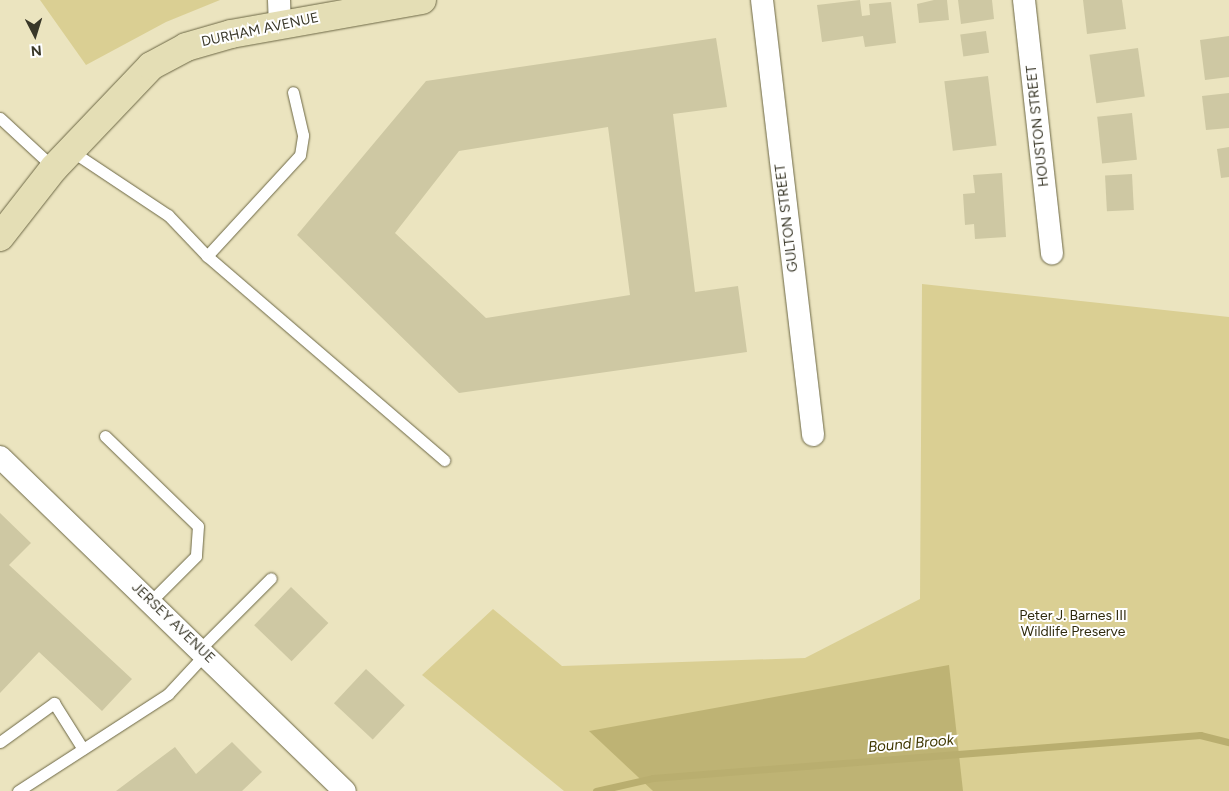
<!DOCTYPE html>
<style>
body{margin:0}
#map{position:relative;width:1229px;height:791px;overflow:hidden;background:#ebe4bf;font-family:Figtree,sans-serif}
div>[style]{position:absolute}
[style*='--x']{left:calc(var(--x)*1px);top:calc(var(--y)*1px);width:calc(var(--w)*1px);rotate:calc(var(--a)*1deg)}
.green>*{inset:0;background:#dacf93}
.forest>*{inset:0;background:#beb374}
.stream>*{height:7px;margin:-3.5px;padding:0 3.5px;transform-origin:3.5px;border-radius:3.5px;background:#b9ae6f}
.building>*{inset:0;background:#cec8a3;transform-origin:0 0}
.roads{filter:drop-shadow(0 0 1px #6c6745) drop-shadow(0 0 1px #6c6745)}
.lane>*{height:11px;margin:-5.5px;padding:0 5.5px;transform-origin:5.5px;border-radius:5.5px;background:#fff}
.street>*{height:22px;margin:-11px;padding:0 11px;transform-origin:11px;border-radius:11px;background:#fff}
.secondary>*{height:28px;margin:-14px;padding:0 14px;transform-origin:14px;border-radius:14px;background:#e4deb5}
span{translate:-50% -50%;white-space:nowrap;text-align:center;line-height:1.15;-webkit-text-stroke:4px #fff;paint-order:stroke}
.street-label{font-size:14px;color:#393728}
.park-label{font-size:14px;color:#2f2a0d}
.water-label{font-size:15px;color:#3f3701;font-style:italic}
.north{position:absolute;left:10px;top:10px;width:50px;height:50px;-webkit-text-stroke:4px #fff;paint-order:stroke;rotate:175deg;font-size:14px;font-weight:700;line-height:20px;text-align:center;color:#393728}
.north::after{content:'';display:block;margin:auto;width:18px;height:22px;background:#393728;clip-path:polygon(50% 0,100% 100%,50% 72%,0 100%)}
</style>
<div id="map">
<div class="green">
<i style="clip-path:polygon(40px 0,220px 0,166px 22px,86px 65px)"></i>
<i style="clip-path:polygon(922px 284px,1229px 317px,1229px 791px,564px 791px,422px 675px,493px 609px,562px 666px,805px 658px,920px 599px)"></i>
</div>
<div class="forest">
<i style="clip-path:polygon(949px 665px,963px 791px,653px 791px,589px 731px)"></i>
</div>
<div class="stream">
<i style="--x:596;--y:791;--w:58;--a:-12.8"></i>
<i style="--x:653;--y:778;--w:549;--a:-4.49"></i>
<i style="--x:1200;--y:735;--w:30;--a:14"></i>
</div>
<div class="building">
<i style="clip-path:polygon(860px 0,862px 16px,870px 15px,869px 4px,891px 2px,896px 43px,865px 47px,863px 36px,822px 42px,817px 5px)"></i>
<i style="clip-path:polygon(934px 0,947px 0,949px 20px,919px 23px,917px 4px)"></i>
<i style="clip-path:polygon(958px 0,992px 0,994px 19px,961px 24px)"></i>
<i style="clip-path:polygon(1083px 0,1122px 0,1126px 29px,1087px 34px)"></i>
<i style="left:986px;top:31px;width:22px;height:26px;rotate:82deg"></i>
<i style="clip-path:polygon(1229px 36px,1229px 77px,1205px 80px,1200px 40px)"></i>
<i style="clip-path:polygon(evenodd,716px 38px,727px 107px,673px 114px,695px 292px,738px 286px,747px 352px,459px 393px,297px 235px,426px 81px,716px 38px,608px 127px,630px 295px,486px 318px,395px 233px,459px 151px,608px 127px)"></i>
<i style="left:1138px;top:48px;width:49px;height:49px;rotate:82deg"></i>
<i style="left:988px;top:76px;width:70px;height:44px;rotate:83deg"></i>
<i style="clip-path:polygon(1229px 93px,1229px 128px,1206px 130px,1202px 96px)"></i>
<i style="left:1132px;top:113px;width:47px;height:35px;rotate:84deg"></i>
<i style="clip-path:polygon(1229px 147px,1229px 177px,1221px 178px,1217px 149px)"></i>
<i style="clip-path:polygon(1002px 173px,1006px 237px,975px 239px,974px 224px,965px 225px,963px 194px,975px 193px,973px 175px)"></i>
<i style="left:1132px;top:174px;width:36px;height:27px;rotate:87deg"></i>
<i style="clip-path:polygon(0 513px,31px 543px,9px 565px,132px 679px,102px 711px,39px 652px,0 693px)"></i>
<i style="left:291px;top:587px;width:52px;height:53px;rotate:44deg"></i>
<i style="left:366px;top:669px;width:53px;height:47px;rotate:43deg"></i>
<i style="clip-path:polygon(232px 742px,262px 772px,242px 791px,116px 791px,175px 747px,196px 774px)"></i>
</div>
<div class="roads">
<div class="lane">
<i style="--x:0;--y:118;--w:74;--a:42.8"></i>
<i style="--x:70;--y:150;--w:118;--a:33.6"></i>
<i style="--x:168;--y:215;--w:57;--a:46.4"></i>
<i style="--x:207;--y:256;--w:313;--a:40.7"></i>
<i style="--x:207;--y:256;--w:137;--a:-47.4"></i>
<i style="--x:300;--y:155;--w:20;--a:-81"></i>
<i style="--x:303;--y:135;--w:44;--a:-103.1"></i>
<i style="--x:105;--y:436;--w:129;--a:44.1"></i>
<i style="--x:198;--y:526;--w:30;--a:94"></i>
<i style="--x:196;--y:556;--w:64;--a:135"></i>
<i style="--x:200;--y:649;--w:100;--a:-45"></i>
<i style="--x:0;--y:742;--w:67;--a:-35.8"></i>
<i style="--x:54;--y:703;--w:54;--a:57.8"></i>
<i style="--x:18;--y:791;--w:179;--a:-32.9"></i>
<i style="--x:168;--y:694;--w:56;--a:-47.2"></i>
</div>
<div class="street">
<i style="--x:279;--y:0;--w:25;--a:88"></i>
<i style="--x:762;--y:0;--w:438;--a:83.3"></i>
<i style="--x:1024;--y:0;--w:255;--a:83.7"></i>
<i style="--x:0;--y:457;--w:480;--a:44.1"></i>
</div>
<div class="secondary">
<i style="--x:0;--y:237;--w:88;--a:-52"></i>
<i style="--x:54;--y:168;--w:141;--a:-46.4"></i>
<i style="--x:151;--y:66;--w:40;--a:-28"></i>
<i style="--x:186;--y:47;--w:47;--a:-16.1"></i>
<i style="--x:231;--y:34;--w:194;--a:-10.1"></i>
</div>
</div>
<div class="street-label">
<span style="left:260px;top:30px;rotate:-12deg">DURHAM AVENUE</span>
<span style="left:1038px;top:126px;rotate:-96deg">HOUSTON STREET</span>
<span style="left:787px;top:218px;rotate:-97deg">GULTON STREET</span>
<span style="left:173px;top:623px;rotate:44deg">JERSEY AVENUE</span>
</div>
<div class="park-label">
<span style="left:1073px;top:624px">Peter J. Barnes III<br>Wildlife Preserve</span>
</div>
<div class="water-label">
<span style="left:911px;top:744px;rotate:-5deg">Bound Brook</span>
</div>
<div class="north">N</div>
</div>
